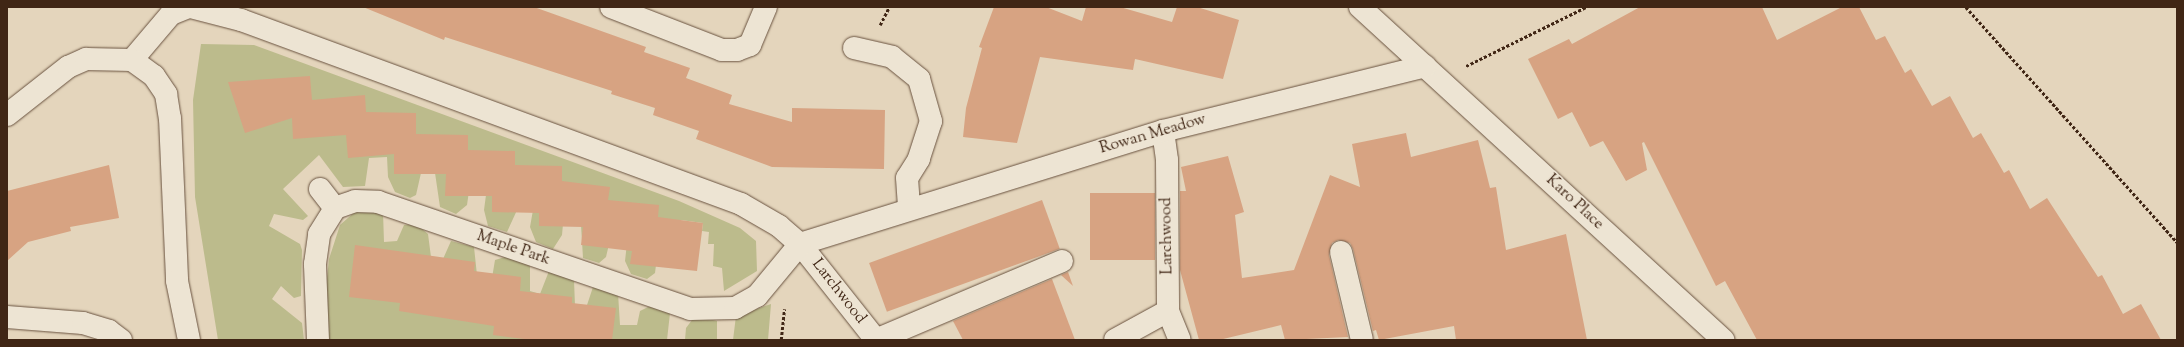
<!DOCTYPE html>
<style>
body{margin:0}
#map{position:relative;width:2184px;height:347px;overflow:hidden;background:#e4d5bc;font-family:"Sorts Mill Goudy",serif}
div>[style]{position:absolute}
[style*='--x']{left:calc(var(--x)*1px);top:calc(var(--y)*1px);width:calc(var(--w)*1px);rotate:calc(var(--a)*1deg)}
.green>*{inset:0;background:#bcbb8c}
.building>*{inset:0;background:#d7a382;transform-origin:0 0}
.path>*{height:2.5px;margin-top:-1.25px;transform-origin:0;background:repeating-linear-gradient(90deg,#402615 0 3px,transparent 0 5px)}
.roads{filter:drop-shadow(0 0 1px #69523f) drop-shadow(0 0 1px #69523f)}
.minor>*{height:22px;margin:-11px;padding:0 11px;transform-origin:11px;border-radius:11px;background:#ede4d3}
span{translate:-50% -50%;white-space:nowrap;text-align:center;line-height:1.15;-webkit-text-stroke:3px #ede4d3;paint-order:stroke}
.street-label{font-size:16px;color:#402615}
.frame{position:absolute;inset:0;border:8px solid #402615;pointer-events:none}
</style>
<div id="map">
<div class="green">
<i style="clip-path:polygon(201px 44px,254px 45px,679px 201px,740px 228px,756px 241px,757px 271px,724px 291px,722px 268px,713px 266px,714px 244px,708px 244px,709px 232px,702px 231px,703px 223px,681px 220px,657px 257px,655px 273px,647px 279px,631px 274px,625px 261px,627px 243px,610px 240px,606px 257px,599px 263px,583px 258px,581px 225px,563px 224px,562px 235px,553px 249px,536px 242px,530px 227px,533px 210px,518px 208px,507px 232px,488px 226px,484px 210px,486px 195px,469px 191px,467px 205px,456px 214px,440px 207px,435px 173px,421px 173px,416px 195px,410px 198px,395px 192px,388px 177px,387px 157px,369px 158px,365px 186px,343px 187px,319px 155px,283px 189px,308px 216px,303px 220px,274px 214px,269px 226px,300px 244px,302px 250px,301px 296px,294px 298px,281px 286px,272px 299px,302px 323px,304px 340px,218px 340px,195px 197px,193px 100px)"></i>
<i style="clip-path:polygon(357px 210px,383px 212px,384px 242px,397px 241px,404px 225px,416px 224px,428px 234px,431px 257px,443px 259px,451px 241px,474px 247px,477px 275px,492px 278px,495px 260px,505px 257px,530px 264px,530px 291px,540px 294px,549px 271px,574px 280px,575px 306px,587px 305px,593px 287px,618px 293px,620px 325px,637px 325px,640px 311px,650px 306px,670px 313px,667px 340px,328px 340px,325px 297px,329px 259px,340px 225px)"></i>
<i style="clip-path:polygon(771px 304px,768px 340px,733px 340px,736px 316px)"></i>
<i style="clip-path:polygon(695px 316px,717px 321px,717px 340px,685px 340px,686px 328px)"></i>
</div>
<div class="building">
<i style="clip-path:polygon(363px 7px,534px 7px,646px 47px,644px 52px,690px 68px,686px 78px,732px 95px,729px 104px,792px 122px,792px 108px,885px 110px,884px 169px,772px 167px,696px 139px,699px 131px,653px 115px,655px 108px,611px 94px,612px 91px,445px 37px,444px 40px)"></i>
<i style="clip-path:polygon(994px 7px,1046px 7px,1082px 21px,1086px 7px,1120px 7px,1172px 22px,1177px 7px,1197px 7px,1239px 20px,1223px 79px,1135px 59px,1133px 70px,1040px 57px,1017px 143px,963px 137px,966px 108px,982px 48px,979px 47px)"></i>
<i style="clip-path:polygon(1640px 7px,1762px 7px,1777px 40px,1842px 7px,1859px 7px,1876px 40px,1885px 36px,1905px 73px,1911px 69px,1932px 106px,1950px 96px,1973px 138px,1981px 133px,2004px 173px,2009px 170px,2030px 209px,2047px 198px,2098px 277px,2102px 275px,2123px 314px,2141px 304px,2161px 340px,1757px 340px,1725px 281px,1716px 286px,1644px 142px,1642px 143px,1647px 170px,1626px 181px,1603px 141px,1590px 147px,1572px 112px,1558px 119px,1528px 59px,1569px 39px,1572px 44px)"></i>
<i style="clip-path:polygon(310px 76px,312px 100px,365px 95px,366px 112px,416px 113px,416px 134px,468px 135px,468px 150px,515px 151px,515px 165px,562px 166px,562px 181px,610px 187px,608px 200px,659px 205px,658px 217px,703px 223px,697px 271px,630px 264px,632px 251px,581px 245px,583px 227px,539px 226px,539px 213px,492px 212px,492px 196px,445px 196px,446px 174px,394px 174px,394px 154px,348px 158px,346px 135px,293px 139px,292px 118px,245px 133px,228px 82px)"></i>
<i style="clip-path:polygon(1406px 133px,1411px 157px,1478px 140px,1490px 188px,1496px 187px,1506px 250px,1566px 234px,1587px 340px,1456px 340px,1454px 326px,1379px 340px,1376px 330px,1373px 331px,1353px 249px,1350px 243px,1338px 240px,1332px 243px,1329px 255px,1348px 337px,1285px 340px,1281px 325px,1219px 340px,1199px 340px,1180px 270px,1180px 191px,1186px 191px,1181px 167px,1228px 156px,1244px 212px,1235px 215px,1242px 278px,1294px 270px,1330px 175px,1360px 187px,1352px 144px)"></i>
<i style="clip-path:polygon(109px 165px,119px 218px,70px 227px,71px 231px,28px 242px,7px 261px,7px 191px)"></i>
<i style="left:1155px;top:193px;width:67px;height:65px;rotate:90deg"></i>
<i style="left:1042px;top:200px;width:52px;height:184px;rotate:70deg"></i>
<i style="clip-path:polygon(355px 245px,475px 262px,474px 271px,521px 277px,520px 291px,572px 297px,572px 303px,616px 308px,612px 340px,533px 340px,493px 335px,494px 326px,399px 311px,400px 303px,349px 297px)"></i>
<i style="clip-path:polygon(1068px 272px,1073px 286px,1061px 275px)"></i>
<i style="clip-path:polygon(1052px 279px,1075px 340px,963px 340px,953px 321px)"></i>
</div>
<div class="path">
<i style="--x:1966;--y:7;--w:316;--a:48.1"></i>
<i style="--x:880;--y:25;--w:20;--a:-63"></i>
<i style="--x:1466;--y:66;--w:134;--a:-26.2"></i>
<i style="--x:781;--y:340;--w:31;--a:-84"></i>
</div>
<div class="roads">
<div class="minor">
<i style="--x:191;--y:7;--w:52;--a:14.6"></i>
<i style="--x:241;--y:20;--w:533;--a:20.2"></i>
<i style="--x:741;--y:204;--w:44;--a:30.1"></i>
<i style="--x:779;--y:226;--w:28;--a:41"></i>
<i style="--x:800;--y:244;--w:122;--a:51.6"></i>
<i style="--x:611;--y:7;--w:119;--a:21.2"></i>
<i style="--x:722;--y:50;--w:15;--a:0"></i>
<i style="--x:737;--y:50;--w:14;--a:-21"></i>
<i style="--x:750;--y:45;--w:41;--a:-67.2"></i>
<i style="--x:1360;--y:7;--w:493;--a:42.5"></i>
<i style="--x:854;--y:48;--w:39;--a:13"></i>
<i style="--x:892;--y:57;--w:35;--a:39"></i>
<i style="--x:919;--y:79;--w:44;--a:74.1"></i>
<i style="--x:931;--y:121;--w:40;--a:108"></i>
<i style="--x:919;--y:159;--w:22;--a:122"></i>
<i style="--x:907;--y:178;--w:30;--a:86"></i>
<i style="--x:132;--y:60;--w:60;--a:-49.7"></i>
<i style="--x:171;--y:14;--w:18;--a:-22"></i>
<i style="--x:7;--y:115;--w:78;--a:-38.2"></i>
<i style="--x:68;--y:67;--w:20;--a:-24"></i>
<i style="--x:86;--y:59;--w:46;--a:1.2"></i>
<i style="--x:132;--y:60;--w:27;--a:36"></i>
<i style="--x:154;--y:76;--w:22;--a:56"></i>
<i style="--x:166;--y:94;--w:24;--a:81"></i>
<i style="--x:170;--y:118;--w:163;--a:87.5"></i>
<i style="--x:177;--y:281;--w:60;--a:78.5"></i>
<i style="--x:1163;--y:131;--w:29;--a:82"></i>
<i style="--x:1167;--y:160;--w:151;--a:89.6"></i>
<i style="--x:1168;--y:311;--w:31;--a:68"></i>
<i style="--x:320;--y:189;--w:24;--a:52"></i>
<i style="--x:800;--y:244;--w:380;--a:-17.3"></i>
<i style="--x:1163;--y:131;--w:270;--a:-13.9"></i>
<i style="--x:1341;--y:252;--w:90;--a:76.6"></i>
<i style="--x:7;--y:317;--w:76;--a:4.5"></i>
<i style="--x:83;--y:323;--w:27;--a:17"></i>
<i style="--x:109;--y:331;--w:15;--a:37"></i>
<i style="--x:318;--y:340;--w:76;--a:-92.3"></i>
<i style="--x:315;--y:264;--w:30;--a:-82"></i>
<i style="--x:319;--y:234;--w:31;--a:-58"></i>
<i style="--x:335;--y:208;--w:21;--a:-19"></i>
<i style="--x:355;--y:201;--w:23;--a:2"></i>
<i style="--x:378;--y:202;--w:330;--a:18.9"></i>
<i style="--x:690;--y:309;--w:45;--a:-1.3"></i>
<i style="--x:735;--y:308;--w:25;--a:-29"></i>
<i style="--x:757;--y:296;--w:67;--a:-50.4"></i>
<i style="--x:876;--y:340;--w:202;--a:-23"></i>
<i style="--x:1115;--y:340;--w:60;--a:-28.7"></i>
</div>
</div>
<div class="street-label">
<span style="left:1153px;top:135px;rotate:-16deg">Rowan Meadow</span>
<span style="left:1574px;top:203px;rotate:43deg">Karo Place</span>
<span style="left:1168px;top:236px;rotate:-91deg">Larchwood</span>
<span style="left:513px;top:249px;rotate:19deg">Maple Park</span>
<span style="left:838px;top:292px;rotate:52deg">Larchwood</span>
</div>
<div class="frame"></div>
</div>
